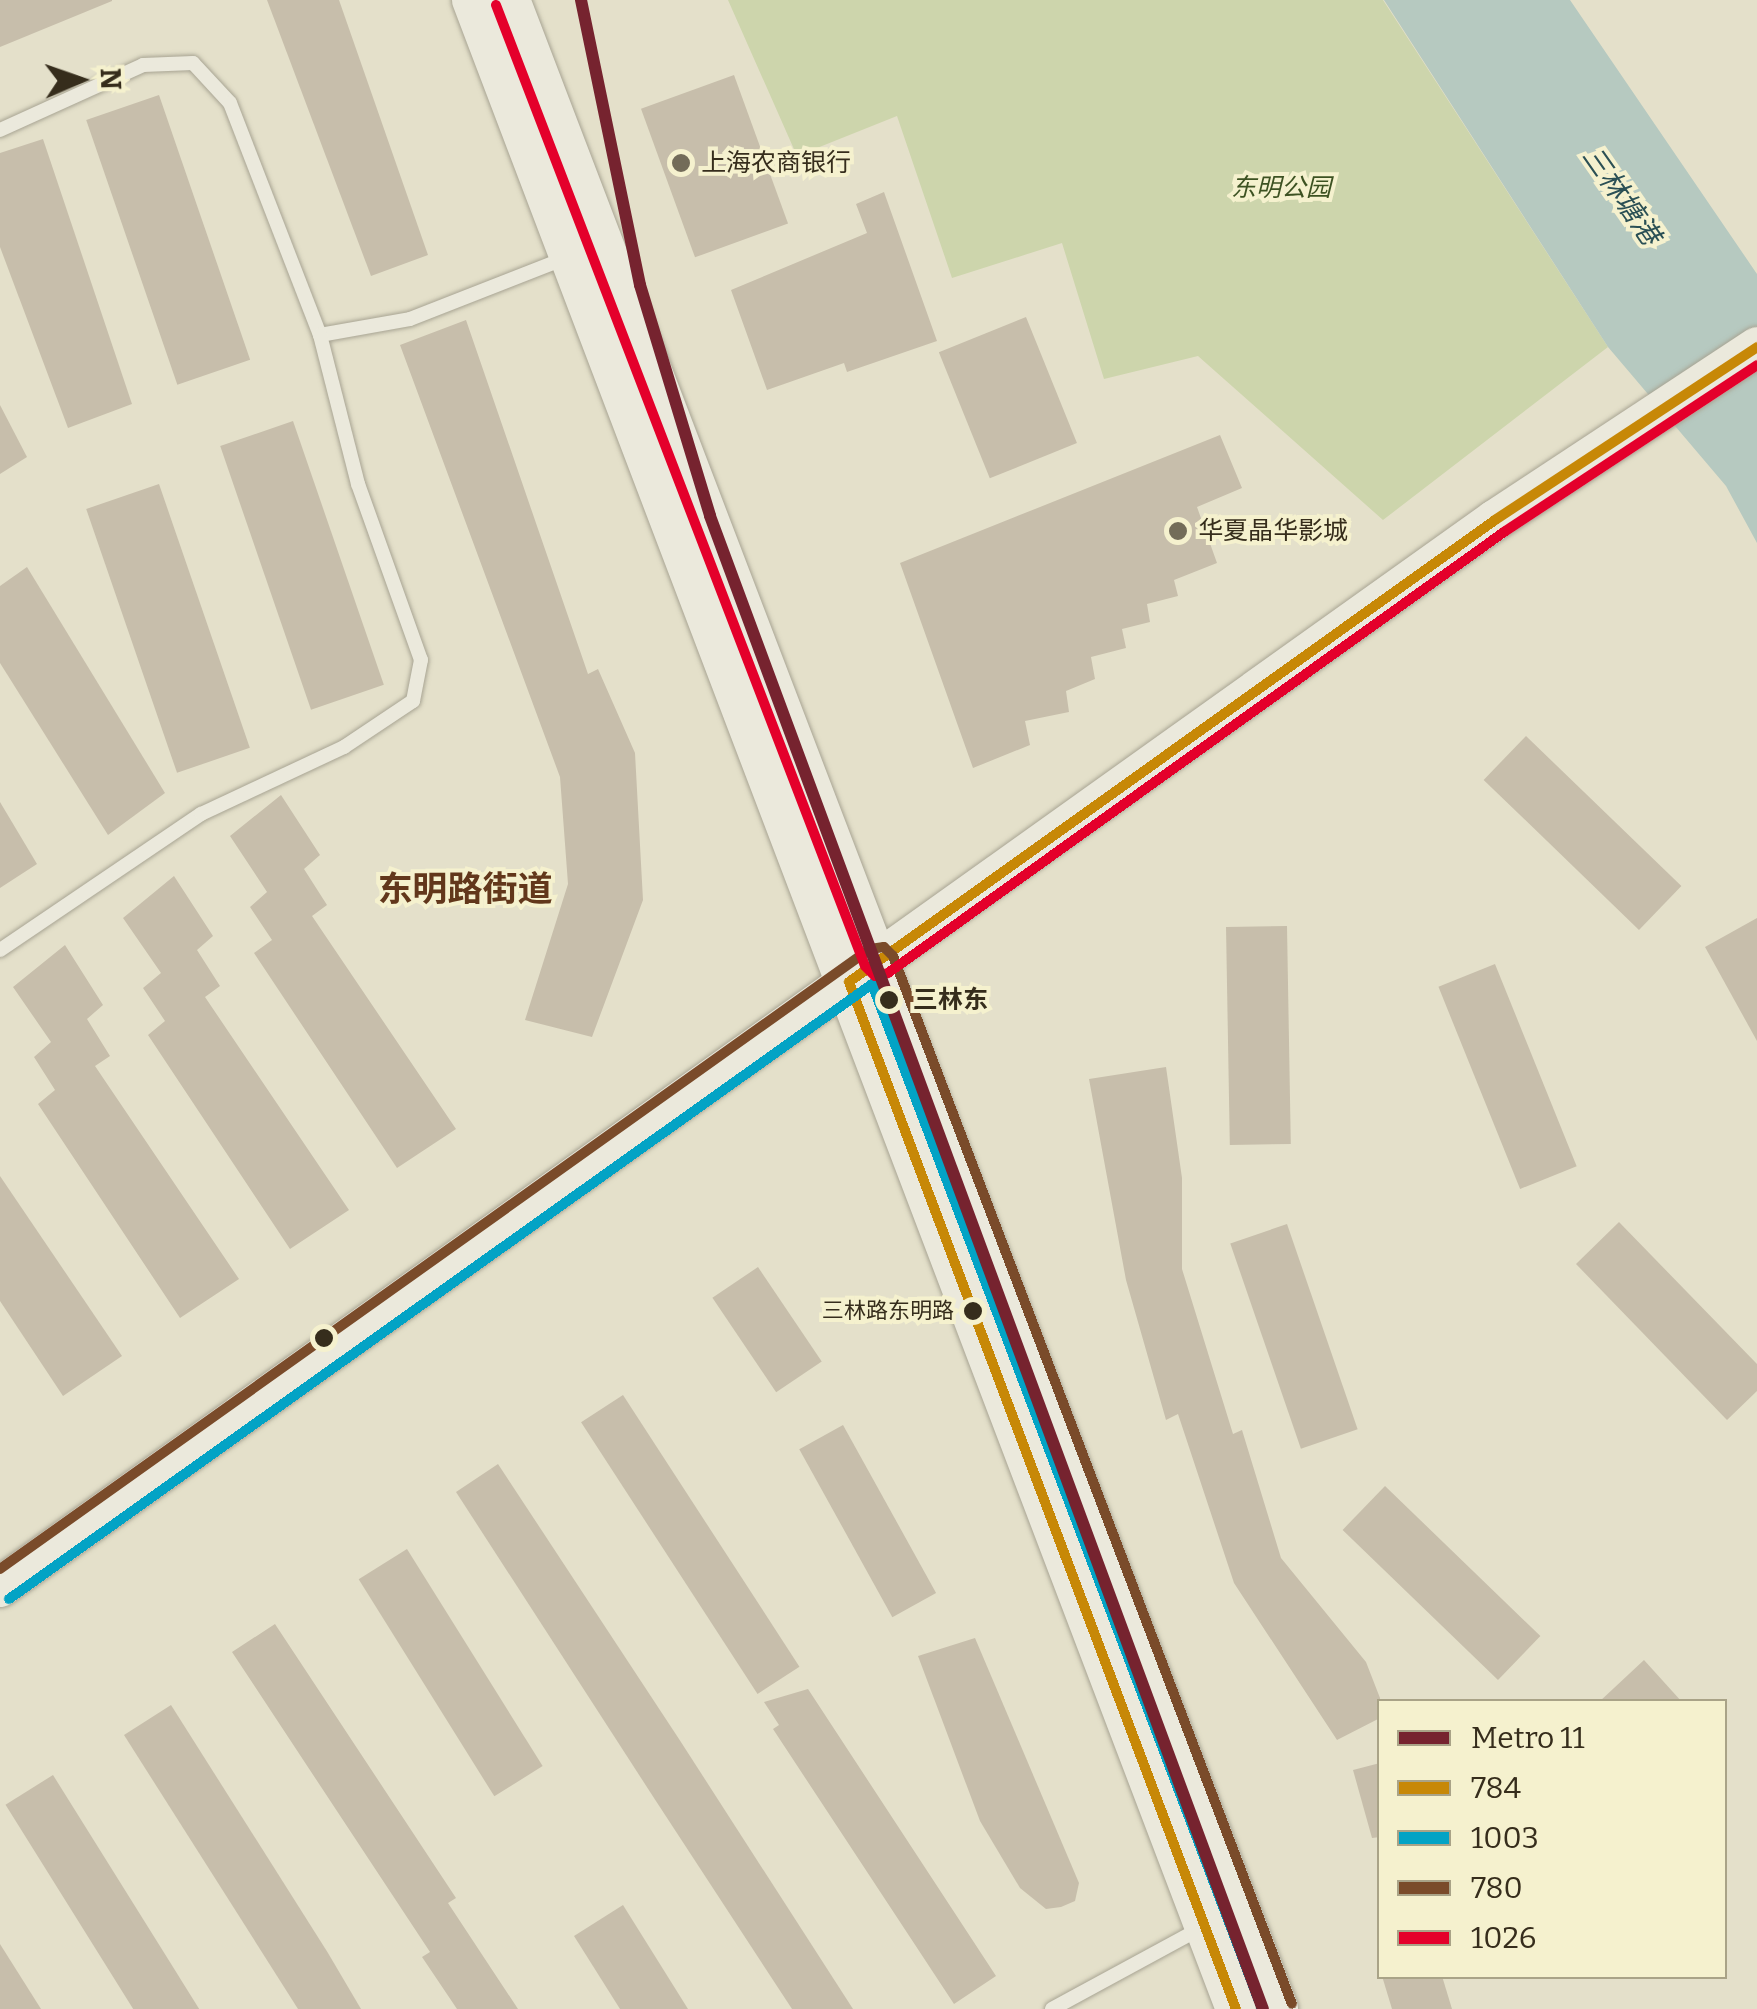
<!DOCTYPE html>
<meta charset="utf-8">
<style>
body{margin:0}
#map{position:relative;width:1757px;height:2009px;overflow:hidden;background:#e4e0ca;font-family:Bitter,"Noto Sans SC",serif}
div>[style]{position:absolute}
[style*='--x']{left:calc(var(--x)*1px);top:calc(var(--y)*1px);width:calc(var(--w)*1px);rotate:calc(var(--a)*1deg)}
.green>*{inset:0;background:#cdd5ac}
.water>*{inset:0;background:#b6c9c0}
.building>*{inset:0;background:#c7beab;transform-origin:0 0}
.roads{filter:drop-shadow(0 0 2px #a8a493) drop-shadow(0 0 2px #a8a493)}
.service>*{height:14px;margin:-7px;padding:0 7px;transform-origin:7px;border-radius:7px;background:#ebe9dc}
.secondary>*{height:40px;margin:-20px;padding:0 20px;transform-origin:20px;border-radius:20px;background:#ebe9dc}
.bus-1>*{height:10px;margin:-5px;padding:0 5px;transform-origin:5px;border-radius:5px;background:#c78807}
.bus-2>*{height:10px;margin:-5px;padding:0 5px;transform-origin:5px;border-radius:5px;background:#03a3c5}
.bus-3>*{height:10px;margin:-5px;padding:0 5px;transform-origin:5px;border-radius:5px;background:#7a4b2a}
.bus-4>*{height:10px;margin:-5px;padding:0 5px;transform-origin:5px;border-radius:5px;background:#e4002b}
.metro-1>*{height:12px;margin:-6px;padding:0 6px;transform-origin:6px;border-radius:6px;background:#76232f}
.dots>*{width:28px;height:28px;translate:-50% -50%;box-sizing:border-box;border:5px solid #f5f1ce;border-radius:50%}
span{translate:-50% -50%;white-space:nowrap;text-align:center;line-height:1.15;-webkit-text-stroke:8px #f5f1ce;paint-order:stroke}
.bus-label{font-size:22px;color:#362d1c}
.right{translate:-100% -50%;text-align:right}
.poi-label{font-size:25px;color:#362d1c}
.left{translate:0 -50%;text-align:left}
.park-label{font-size:25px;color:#3d5222;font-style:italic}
.stop-label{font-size:25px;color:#362d1c;font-weight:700}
.water-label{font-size:28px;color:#2b5055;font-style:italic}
.district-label{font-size:35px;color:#62371b;font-weight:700}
.legend{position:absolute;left:1377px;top:1699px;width:350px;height:280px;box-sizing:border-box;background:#f5f1ce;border:2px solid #a9a387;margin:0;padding:12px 18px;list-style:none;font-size:30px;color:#362d1c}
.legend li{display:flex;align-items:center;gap:20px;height:50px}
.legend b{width:50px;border:2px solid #a9a387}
.north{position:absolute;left:30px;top:30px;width:100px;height:100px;-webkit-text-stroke:8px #f5f1ce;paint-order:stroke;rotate:88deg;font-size:28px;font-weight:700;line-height:40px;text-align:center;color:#362d1c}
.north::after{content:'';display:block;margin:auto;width:35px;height:45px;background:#362d1c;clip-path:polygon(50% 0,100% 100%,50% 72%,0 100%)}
</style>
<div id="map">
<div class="green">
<i style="clip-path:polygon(728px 0,1383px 0,1608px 347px,1383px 520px,1198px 356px,1104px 379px,1062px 243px,952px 278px,897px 116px,797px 156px)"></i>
</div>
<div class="water">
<i style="clip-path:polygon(1384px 0,1570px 0,1757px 274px,1757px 543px,1726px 486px,1608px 347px)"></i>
</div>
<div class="building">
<i style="clip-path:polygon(0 0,112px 0,112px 1px,0 47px)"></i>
<i style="clip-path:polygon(267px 0,339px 0,428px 255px,371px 276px)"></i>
<i style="left:734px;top:75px;width:158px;height:99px;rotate:70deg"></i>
<i style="left:159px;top:95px;width:280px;height:77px;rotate:71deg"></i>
<i style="clip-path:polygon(43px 139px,132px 404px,68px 428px,0 247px,0 153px)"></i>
<i style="clip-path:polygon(884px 192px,937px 341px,847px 372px,844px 363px,767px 390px,731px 290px,867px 233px,856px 204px)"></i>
<i style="left:1026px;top:317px;width:136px;height:94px;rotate:68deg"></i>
<i style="clip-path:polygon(466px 320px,588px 674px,598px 669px,635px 753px,643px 900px,592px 1037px,525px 1020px,568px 884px,560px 777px,400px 345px)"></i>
<i style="clip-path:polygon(0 405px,27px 457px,0 474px)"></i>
<i style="left:293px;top:421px;width:279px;height:77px;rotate:71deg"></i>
<i style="clip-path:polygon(1220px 435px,1242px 488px,1197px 507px,1217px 563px,1174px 580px,1178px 596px,1147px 604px,1150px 622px,1122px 629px,1126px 648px,1091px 657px,1095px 679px,1066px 691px,1069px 712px,1025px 721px,1030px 745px,973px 768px,900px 563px)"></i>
<i style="left:159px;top:484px;width:279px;height:77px;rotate:71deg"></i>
<i style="clip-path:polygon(27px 567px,165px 793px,108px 835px,0 663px,0 586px)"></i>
<i style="left:1526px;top:736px;width:216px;height:61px;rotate:44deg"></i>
<i style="clip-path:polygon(281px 795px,320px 855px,304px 869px,327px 905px,312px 916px,456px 1129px,397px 1168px,254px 953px,272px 940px,250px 907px,267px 892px,230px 836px)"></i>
<i style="clip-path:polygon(0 802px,37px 864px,0 888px)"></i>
<i style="clip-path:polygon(174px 876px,213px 936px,197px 950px,220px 986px,205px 997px,349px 1210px,290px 1249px,148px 1035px,165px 1021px,143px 988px,161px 973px,123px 918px)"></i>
<i style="clip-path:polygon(1757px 918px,1757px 1041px,1705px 947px)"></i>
<i style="left:1287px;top:926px;width:218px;height:61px;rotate:89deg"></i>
<i style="clip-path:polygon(65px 945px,103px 1005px,87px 1019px,110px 1056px,95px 1066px,239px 1279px,180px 1318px,38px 1104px,55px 1090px,34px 1057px,51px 1042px,13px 987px)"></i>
<i style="left:1495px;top:964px;width:218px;height:61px;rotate:68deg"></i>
<i style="clip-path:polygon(1166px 1067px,1182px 1178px,1182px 1269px,1233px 1434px,1242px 1430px,1281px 1558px,1366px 1662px,1380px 1698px,1380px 1718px,1337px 1740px,1234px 1583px,1178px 1414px,1166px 1420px,1126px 1280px,1089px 1079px)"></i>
<i style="clip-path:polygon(0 1176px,122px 1356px,63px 1396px,0 1301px)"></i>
<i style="clip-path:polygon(1619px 1222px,1757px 1364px,1757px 1391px,1727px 1420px,1576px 1264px)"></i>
<i style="left:1287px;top:1224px;width:217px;height:60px;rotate:71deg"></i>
<i style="left:758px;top:1267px;width:114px;height:55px;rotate:56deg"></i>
<i style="left:623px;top:1395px;width:324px;height:50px;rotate:57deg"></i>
<i style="left:843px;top:1425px;width:192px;height:50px;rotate:61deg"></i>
<i style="clip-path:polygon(498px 1464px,679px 1739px,853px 2009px,792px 2009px,654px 1798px,456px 1492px)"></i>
<i style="left:1385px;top:1486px;width:216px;height:61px;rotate:44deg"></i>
<i style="left:407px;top:1549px;width:256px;height:57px;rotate:58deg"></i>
<i style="clip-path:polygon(275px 1624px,456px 1898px,448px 1903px,518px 2009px,457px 2009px,422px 1957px,430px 1952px,232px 1652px)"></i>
<i style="clip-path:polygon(975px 1638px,1079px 1883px,1075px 1901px,1061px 1907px,1046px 1909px,1020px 1888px,980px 1821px,918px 1656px)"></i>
<i style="clip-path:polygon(1644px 1660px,1682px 1702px,1599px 1702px)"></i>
<i style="clip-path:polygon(808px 1689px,996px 1976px,954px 2004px,773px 1729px,779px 1725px,764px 1702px)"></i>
<i style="clip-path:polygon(171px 1705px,328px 1953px,361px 2009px,298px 2009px,124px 1735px)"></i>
<i style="clip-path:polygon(1380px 1763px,1380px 1837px,1372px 1838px,1353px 1770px)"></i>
<i style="left:53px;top:1775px;width:276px;height:56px;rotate:58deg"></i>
<i style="clip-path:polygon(623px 1905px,688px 2009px,620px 2009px,574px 1936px)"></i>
<i style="clip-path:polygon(0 1944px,41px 2009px,0 2009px)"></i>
<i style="clip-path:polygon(1382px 1976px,1442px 1976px,1452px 2009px,1392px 2009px)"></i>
</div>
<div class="roads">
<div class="service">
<i style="--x:0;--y:130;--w:157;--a:-24.4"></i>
<i style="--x:143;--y:65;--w:50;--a:-2.3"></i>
<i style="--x:193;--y:63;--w:54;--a:47.2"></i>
<i style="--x:230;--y:103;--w:249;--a:68.8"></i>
<i style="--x:320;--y:335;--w:91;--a:-10.1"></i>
<i style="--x:410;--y:319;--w:168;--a:-21.4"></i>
<i style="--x:0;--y:950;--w:243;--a:-34.1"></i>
<i style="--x:201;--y:814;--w:158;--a:-25.1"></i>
<i style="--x:344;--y:747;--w:83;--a:-33.7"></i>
<i style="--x:413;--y:701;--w:42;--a:-79"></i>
<i style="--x:421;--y:660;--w:187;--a:-109.7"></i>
<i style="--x:358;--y:484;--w:154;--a:-104.3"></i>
<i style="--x:1052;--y:2009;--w:170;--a:-28.5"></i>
</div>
<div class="secondary">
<i style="--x:472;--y:0;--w:2149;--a:69.18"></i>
<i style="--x:510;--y:0;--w:2151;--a:69.08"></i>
<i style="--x:0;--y:1587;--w:1837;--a:-35.52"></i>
<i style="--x:1495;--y:520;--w:314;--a:-33.4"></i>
</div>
</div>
<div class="bus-1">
<i style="--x:1236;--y:2009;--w:1097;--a:-110.65"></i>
<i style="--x:849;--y:982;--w:794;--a:-35.57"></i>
<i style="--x:1495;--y:520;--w:314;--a:-33.4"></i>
</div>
<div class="bus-2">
<i style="--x:9;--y:1599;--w:1060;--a:-35.47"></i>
<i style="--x:872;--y:984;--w:1097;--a:69.17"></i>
</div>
<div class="bus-3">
<i style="--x:0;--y:1569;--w:1068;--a:-35.48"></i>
<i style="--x:870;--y:949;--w:14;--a:-8"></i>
<i style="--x:884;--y:947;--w:13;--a:45"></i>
<i style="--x:893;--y:956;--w:1121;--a:69.16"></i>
</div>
<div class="bus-4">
<i style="--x:496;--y:5;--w:1029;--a:68.99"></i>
<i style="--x:865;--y:966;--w:14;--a:45"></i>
<i style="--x:875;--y:976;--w:13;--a:-13"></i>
<i style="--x:888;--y:973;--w:758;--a:-35.6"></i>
<i style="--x:1504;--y:532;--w:303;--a:-33.4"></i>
</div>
<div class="metro-1">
<i style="--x:581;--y:0;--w:291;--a:78.3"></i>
<i style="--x:640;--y:285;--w:241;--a:73.1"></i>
<i style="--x:710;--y:516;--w:1592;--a:69.68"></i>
</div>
<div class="dots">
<i style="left:681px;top:163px;background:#736c59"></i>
<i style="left:1178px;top:531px;background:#736c59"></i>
<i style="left:889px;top:1000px;background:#362d1c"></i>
<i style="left:973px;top:1311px;background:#362d1c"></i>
<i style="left:324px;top:1338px;background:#362d1c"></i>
</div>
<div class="bus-label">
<span class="right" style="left:954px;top:1311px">三林路东明路</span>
</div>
<div class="poi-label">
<span class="left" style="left:701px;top:163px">上海农商银行</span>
<span class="left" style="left:1198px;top:531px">华夏晶华影城</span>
</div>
<div class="park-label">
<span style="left:1281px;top:188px">东明公园</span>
</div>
<div class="stop-label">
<span class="left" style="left:913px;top:1000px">三林东</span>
</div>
<div class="water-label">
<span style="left:1621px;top:196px;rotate:55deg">三林塘港</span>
</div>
<div class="district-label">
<span style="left:465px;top:889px">东明路街道</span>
</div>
<ul class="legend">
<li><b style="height:12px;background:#76232f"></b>Metro 11</li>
<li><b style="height:12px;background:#c78807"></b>784</li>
<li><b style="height:12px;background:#03a3c5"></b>1003</li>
<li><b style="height:12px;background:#7a4b2a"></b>780</li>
<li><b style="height:12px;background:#e4002b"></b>1026</li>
</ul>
<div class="north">N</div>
</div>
